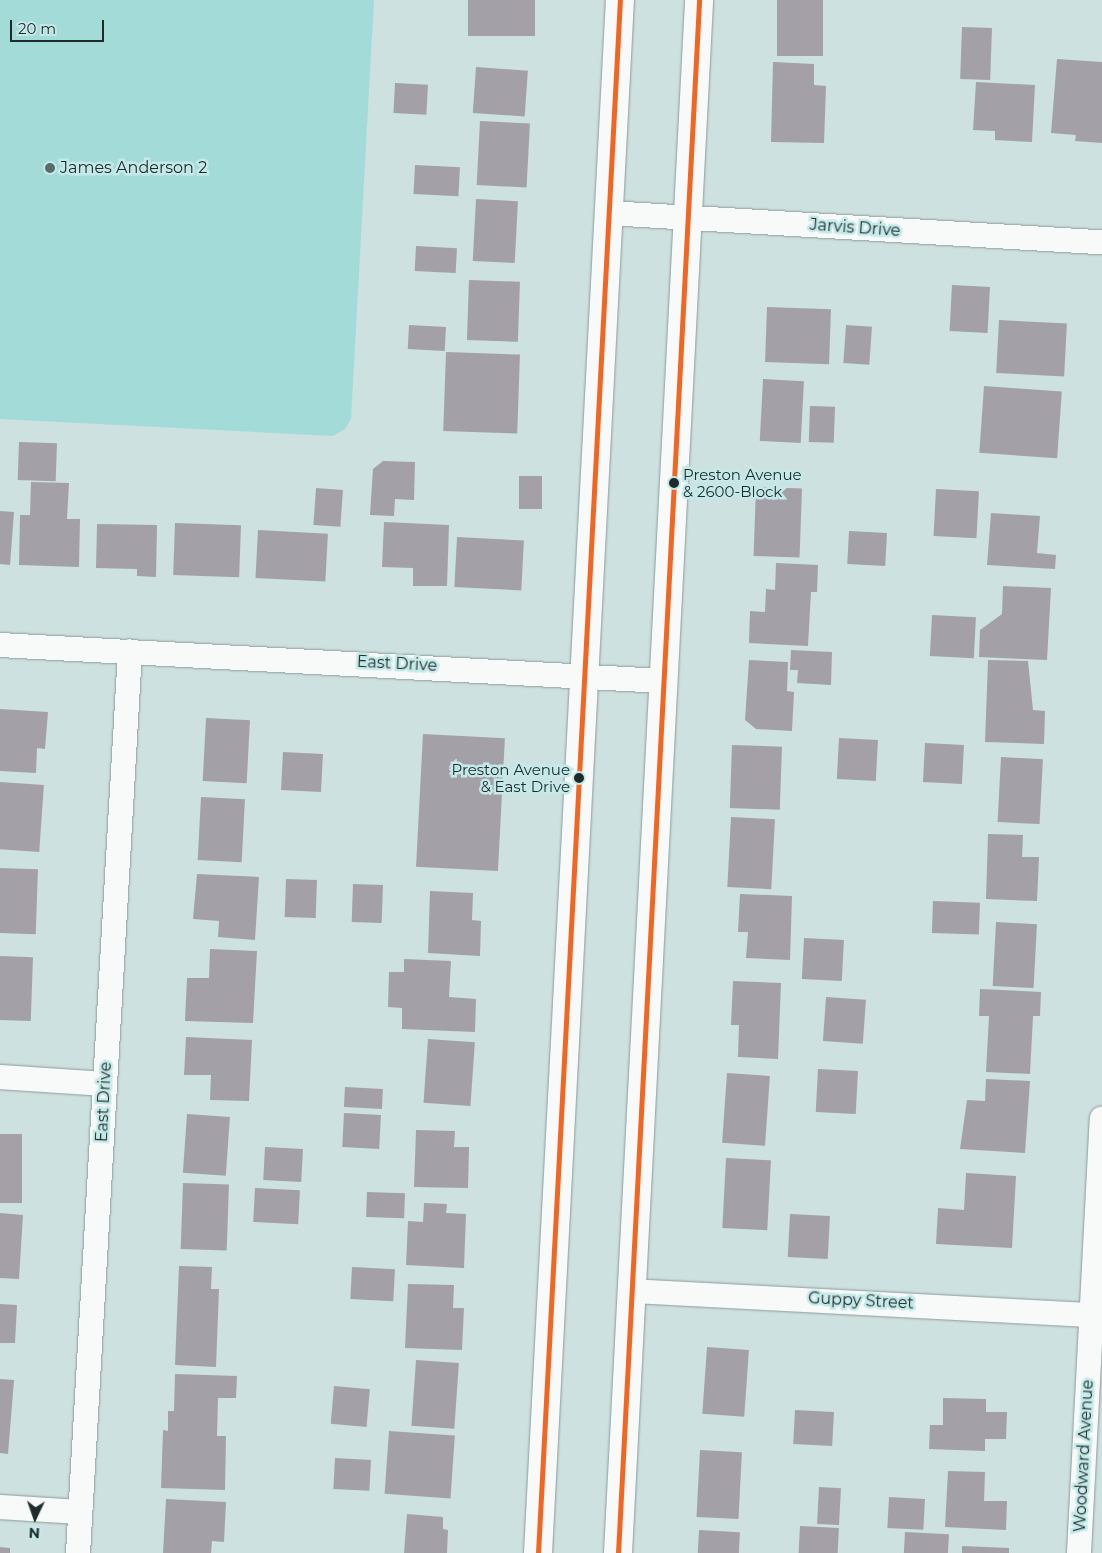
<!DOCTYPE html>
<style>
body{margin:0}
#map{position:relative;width:1102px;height:1553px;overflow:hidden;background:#cde1e0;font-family:Montserrat,sans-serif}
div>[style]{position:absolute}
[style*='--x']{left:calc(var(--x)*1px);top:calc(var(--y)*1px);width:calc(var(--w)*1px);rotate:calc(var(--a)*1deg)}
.green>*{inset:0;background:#a3dbd9}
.building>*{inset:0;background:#a4a0a8;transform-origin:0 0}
.roads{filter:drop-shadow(0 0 1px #8c9b9a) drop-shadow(0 0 1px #8c9b9a)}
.street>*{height:24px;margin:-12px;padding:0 12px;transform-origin:12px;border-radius:12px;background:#f8fafa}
.secondary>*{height:28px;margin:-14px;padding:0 14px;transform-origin:14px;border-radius:14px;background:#f8fafa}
.bus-1>*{height:5px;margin:-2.5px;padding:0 2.5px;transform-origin:2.5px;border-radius:2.5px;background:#f26522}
.dots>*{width:14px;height:14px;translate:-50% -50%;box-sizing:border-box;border:2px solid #c5e9e8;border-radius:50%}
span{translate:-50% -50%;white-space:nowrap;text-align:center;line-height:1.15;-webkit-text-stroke:5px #c5e9e8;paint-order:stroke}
.bus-label{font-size:15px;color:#1d2b2b}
.left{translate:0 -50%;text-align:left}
.right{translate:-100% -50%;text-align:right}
.poi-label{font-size:16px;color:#1d2b2b}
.street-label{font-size:16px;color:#1d2b2b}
.north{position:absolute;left:10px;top:1493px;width:50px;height:50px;-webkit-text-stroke:4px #c5e9e8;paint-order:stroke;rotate:183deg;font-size:14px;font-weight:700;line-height:20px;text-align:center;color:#1d2b2b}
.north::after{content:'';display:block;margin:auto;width:18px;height:22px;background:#1d2b2b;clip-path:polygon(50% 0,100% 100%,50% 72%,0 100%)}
.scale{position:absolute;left:10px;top:20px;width:94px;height:22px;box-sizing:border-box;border:2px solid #1d2b2b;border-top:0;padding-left:6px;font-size:15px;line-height:18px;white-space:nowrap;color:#1d2b2b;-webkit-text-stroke:4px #c5e9e8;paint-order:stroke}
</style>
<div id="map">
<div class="green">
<i style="clip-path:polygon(0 0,374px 0,351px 419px,345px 429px,333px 436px,0 419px)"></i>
</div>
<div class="building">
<i style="left:468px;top:0;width:67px;height:36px"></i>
<i style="left:777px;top:0;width:46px;height:56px"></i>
<i style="left:962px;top:27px;width:30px;height:52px;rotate:2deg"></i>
<i style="clip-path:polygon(1057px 59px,1102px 62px,1102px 143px,1075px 141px,1076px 135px,1051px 133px)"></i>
<i style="clip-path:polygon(773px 62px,814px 64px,814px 85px,826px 86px,824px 143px,771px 142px)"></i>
<i style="left:476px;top:67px;width:52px;height:46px;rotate:4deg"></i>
<i style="clip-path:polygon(976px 82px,1035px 85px,1032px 142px,995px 140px,995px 131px,973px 130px)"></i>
<i style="left:395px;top:83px;width:33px;height:30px;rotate:3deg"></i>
<i style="left:480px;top:121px;width:50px;height:64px;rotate:3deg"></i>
<i style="left:415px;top:165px;width:45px;height:29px;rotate:3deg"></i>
<i style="left:476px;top:199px;width:42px;height:62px;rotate:3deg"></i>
<i style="left:416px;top:246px;width:41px;height:25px;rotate:3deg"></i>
<i style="left:469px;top:280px;width:51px;height:60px;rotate:2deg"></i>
<i style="left:952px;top:285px;width:38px;height:46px;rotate:3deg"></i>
<i style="left:767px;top:307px;width:64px;height:55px;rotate:2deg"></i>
<i style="left:999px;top:320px;width:68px;height:53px;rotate:3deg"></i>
<i style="left:409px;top:325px;width:37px;height:24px;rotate:3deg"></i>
<i style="left:846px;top:325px;width:26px;height:38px;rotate:4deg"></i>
<i style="left:446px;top:352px;width:74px;height:79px;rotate:2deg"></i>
<i style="left:763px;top:379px;width:41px;height:62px;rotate:3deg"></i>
<i style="left:984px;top:386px;width:78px;height:67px;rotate:4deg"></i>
<i style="left:810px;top:406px;width:25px;height:36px;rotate:2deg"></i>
<i style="left:19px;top:442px;width:38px;height:38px;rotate:2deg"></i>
<i style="clip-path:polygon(383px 461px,415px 462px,414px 500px,395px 499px,394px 516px,370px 515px,373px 469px)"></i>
<i style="left:519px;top:476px;width:23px;height:33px"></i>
<i style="clip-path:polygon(31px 482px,69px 483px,67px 519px,80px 519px,79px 567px,19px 565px,20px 515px,30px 515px)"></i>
<i style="left:756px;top:487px;width:46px;height:69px;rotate:2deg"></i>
<i style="left:316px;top:488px;width:27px;height:37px;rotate:4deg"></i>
<i style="left:936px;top:489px;width:43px;height:47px;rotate:3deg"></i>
<i style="clip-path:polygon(0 511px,14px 512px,10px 565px,0 564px)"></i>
<i style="clip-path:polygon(991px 513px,1040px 516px,1037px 553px,1056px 555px,1055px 569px,987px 565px)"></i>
<i style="clip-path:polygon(384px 522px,449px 525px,447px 586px,413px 586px,413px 568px,382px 567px)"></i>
<i style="left:175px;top:523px;width:66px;height:52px;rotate:2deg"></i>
<i style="clip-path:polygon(97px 524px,157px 525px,156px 577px,137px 576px,137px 569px,96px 568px)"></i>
<i style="left:258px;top:530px;width:70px;height:48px;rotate:3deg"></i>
<i style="left:849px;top:531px;width:38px;height:33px;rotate:3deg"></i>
<i style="left:457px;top:537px;width:67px;height:50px;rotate:3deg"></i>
<i style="clip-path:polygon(776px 563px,818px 565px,817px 592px,811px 592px,808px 646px,749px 643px,750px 611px,765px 612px,766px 589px,775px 590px)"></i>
<i style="clip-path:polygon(1003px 586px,1051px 588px,1047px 660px,979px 657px,980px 630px,1002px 614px)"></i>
<i style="left:932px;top:615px;width:44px;height:41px;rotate:3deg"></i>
<i style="clip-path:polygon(791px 650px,832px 652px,831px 685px,797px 683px,798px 670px,790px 670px)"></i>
<i style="clip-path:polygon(749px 660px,788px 662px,787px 691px,794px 692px,792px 731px,756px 729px,745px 720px)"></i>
<i style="clip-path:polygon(988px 660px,1028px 661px,1033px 710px,1045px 711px,1044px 744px,985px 742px)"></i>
<i style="clip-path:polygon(0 709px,48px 712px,45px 749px,37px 748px,36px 773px,0 771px)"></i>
<i style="left:206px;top:718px;width:44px;height:63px;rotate:3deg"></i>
<i style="left:423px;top:734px;width:82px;height:133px;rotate:3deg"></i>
<i style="left:839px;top:738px;width:39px;height:41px;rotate:3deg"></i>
<i style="left:925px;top:743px;width:39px;height:39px;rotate:3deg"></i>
<i style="left:732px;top:745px;width:50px;height:63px;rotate:2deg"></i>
<i style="left:283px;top:752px;width:40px;height:38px;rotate:3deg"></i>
<i style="left:1001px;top:757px;width:42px;height:65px;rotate:3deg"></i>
<i style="left:0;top:782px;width:44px;height:67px;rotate:4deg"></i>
<i style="left:201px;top:797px;width:44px;height:63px;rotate:3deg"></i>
<i style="left:731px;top:817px;width:44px;height:70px;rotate:3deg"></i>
<i style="clip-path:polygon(988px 834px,1023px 835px,1022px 857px,1039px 857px,1037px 901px,986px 899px)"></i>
<i style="left:0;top:868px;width:38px;height:65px;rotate:2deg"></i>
<i style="clip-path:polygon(197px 874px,259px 877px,255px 940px,218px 937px,219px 921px,193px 919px)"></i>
<i style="left:286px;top:879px;width:31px;height:38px;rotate:2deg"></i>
<i style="left:353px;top:884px;width:30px;height:38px;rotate:2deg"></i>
<i style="clip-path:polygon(430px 891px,473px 893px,472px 920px,481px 921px,480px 956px,428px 953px)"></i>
<i style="clip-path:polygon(740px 894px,792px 896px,790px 960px,746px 958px,748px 932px,738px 932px)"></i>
<i style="left:933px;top:901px;width:47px;height:32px;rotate:2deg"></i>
<i style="left:996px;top:922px;width:41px;height:64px;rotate:3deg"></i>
<i style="left:804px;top:938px;width:40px;height:41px;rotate:3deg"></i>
<i style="clip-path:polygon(210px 949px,257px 951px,253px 1023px,185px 1021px,187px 978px,209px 978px)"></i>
<i style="left:0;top:956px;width:33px;height:64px;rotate:2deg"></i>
<i style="clip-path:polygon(404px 959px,451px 961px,449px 997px,476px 999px,475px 1032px,402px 1029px,402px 1008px,388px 1007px,389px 972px,404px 972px)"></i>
<i style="clip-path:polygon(733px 981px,781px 983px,778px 1059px,738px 1057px,739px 1025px,731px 1025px)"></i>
<i style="clip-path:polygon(980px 989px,1041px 992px,1040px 1016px,1033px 1016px,1030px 1074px,986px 1072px,989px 1016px,979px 1016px)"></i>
<i style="left:826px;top:997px;width:40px;height:44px;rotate:4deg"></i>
<i style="clip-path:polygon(186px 1037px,252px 1040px,249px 1101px,210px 1100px,211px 1075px,184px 1075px)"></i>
<i style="left:428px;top:1039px;width:47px;height:64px;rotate:4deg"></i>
<i style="left:818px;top:1069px;width:40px;height:43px;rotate:3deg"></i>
<i style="left:727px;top:1073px;width:43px;height:70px;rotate:4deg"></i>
<i style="clip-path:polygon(986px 1079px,1030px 1081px,1025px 1153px,960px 1149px,967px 1100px,985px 1101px)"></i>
<i style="left:345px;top:1087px;width:38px;height:20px;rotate:3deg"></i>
<i style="left:344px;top:1113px;width:37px;height:34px;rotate:3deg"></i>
<i style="left:187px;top:1114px;width:43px;height:59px;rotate:4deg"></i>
<i style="clip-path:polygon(416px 1130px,455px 1131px,454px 1147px,469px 1147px,468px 1188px,414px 1187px)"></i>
<i style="left:0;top:1134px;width:22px;height:69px"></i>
<i style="left:265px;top:1147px;width:38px;height:33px;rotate:3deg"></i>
<i style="left:726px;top:1158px;width:45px;height:70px;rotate:3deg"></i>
<i style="clip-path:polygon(966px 1173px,1016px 1176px,1012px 1248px,936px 1244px,938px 1208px,964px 1210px)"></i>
<i style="left:183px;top:1183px;width:46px;height:66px;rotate:2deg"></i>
<i style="left:255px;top:1188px;width:45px;height:34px;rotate:3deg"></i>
<i style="left:367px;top:1192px;width:38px;height:25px;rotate:2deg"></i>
<i style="clip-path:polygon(424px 1203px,447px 1204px,446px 1213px,466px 1214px,464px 1268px,406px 1265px,408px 1221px,423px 1222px)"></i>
<i style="clip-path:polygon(0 1213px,23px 1215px,19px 1279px,0 1278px)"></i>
<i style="left:790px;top:1214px;width:40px;height:43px;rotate:3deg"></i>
<i style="clip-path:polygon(179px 1266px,212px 1267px,211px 1289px,219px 1289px,216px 1367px,175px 1365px)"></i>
<i style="left:352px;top:1267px;width:43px;height:32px;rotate:3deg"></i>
<i style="clip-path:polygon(408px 1284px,454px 1285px,453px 1308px,464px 1308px,462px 1350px,405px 1348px)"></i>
<i style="clip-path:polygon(0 1304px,17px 1305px,15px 1343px,0 1343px)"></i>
<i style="left:707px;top:1347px;width:42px;height:67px;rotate:4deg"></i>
<i style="left:416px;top:1360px;width:43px;height:66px;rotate:4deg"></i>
<i style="clip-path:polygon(175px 1374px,237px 1376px,236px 1398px,218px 1398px,217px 1436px,226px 1436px,225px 1490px,161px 1488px,163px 1430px,168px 1431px,168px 1411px,174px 1411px)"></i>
<i style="clip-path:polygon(0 1379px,14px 1380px,8px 1454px,0 1453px)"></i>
<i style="left:334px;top:1386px;width:36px;height:38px;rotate:5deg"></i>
<i style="clip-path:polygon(943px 1398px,986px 1399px,986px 1412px,1007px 1412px,1006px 1439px,985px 1439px,985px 1451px,929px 1449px,930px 1425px,943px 1425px)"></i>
<i style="left:795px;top:1410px;width:39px;height:34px;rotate:3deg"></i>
<i style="left:389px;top:1431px;width:66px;height:63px;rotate:4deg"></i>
<i style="left:700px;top:1450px;width:42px;height:67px;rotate:3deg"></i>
<i style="left:335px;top:1458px;width:36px;height:31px;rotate:3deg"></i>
<i style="clip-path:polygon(948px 1471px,985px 1472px,984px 1501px,1007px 1501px,1006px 1530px,945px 1527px)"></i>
<i style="left:819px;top:1487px;width:22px;height:37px;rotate:3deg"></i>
<i style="left:889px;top:1497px;width:36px;height:31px;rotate:3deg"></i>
<i style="clip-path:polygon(166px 1499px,226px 1502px,224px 1542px,212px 1541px,211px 1553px,163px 1553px)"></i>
<i style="clip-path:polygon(407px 1514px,443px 1517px,443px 1529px,448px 1530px,447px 1553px,404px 1553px)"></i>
<i style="left:800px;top:1526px;width:39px;height:27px;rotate:3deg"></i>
<i style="left:699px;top:1530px;width:41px;height:23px;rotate:3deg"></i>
<i style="left:905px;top:1532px;width:44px;height:21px;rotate:3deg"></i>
<i style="clip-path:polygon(962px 1546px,1009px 1548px,1009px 1553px,962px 1553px)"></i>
<i style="clip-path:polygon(0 1547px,10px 1548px,10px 1553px,0 1553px)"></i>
</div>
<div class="roads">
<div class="street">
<i style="--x:608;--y:213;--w:495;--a:3.4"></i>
<i style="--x:0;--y:645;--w:664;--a:3.11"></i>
<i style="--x:0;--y:1077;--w:105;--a:3.8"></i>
<i style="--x:631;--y:1291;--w:461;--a:3"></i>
<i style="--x:0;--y:1507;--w:80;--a:3.6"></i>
<i style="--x:78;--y:1553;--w:903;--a:-86.7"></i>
<i style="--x:1079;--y:1553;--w:435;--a:-87"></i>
</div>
<div class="secondary">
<i style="--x:538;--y:1553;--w:1555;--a:-86.98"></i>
<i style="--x:618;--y:1553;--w:1555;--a:-87.01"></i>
</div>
</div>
<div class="bus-1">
<i style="--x:538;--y:1553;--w:1555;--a:-86.98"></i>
<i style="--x:618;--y:1553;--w:1555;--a:-87.01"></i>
</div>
<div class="dots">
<i style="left:50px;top:168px;background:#5b6b6a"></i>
<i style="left:674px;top:483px;background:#1d2b2b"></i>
<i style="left:579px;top:778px;background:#1d2b2b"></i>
</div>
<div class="bus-label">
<span class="left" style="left:683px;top:483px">Preston Avenue<br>&amp; 2600-Block</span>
<span class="right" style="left:570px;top:778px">Preston Avenue<br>&amp; East Drive</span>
</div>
<div class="poi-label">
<span class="left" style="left:60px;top:168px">James Anderson 2</span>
</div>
<div class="street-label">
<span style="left:855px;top:228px;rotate:4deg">Jarvis Drive</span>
<span style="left:397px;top:664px;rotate:3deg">East Drive</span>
<span style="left:104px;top:1102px;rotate:-87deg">East Drive</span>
<span style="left:861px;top:1301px;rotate:3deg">Guppy Street</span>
<span style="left:1084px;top:1456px;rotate:-87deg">Woodward Avenue</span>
</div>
<div class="north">N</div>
<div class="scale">20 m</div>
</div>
